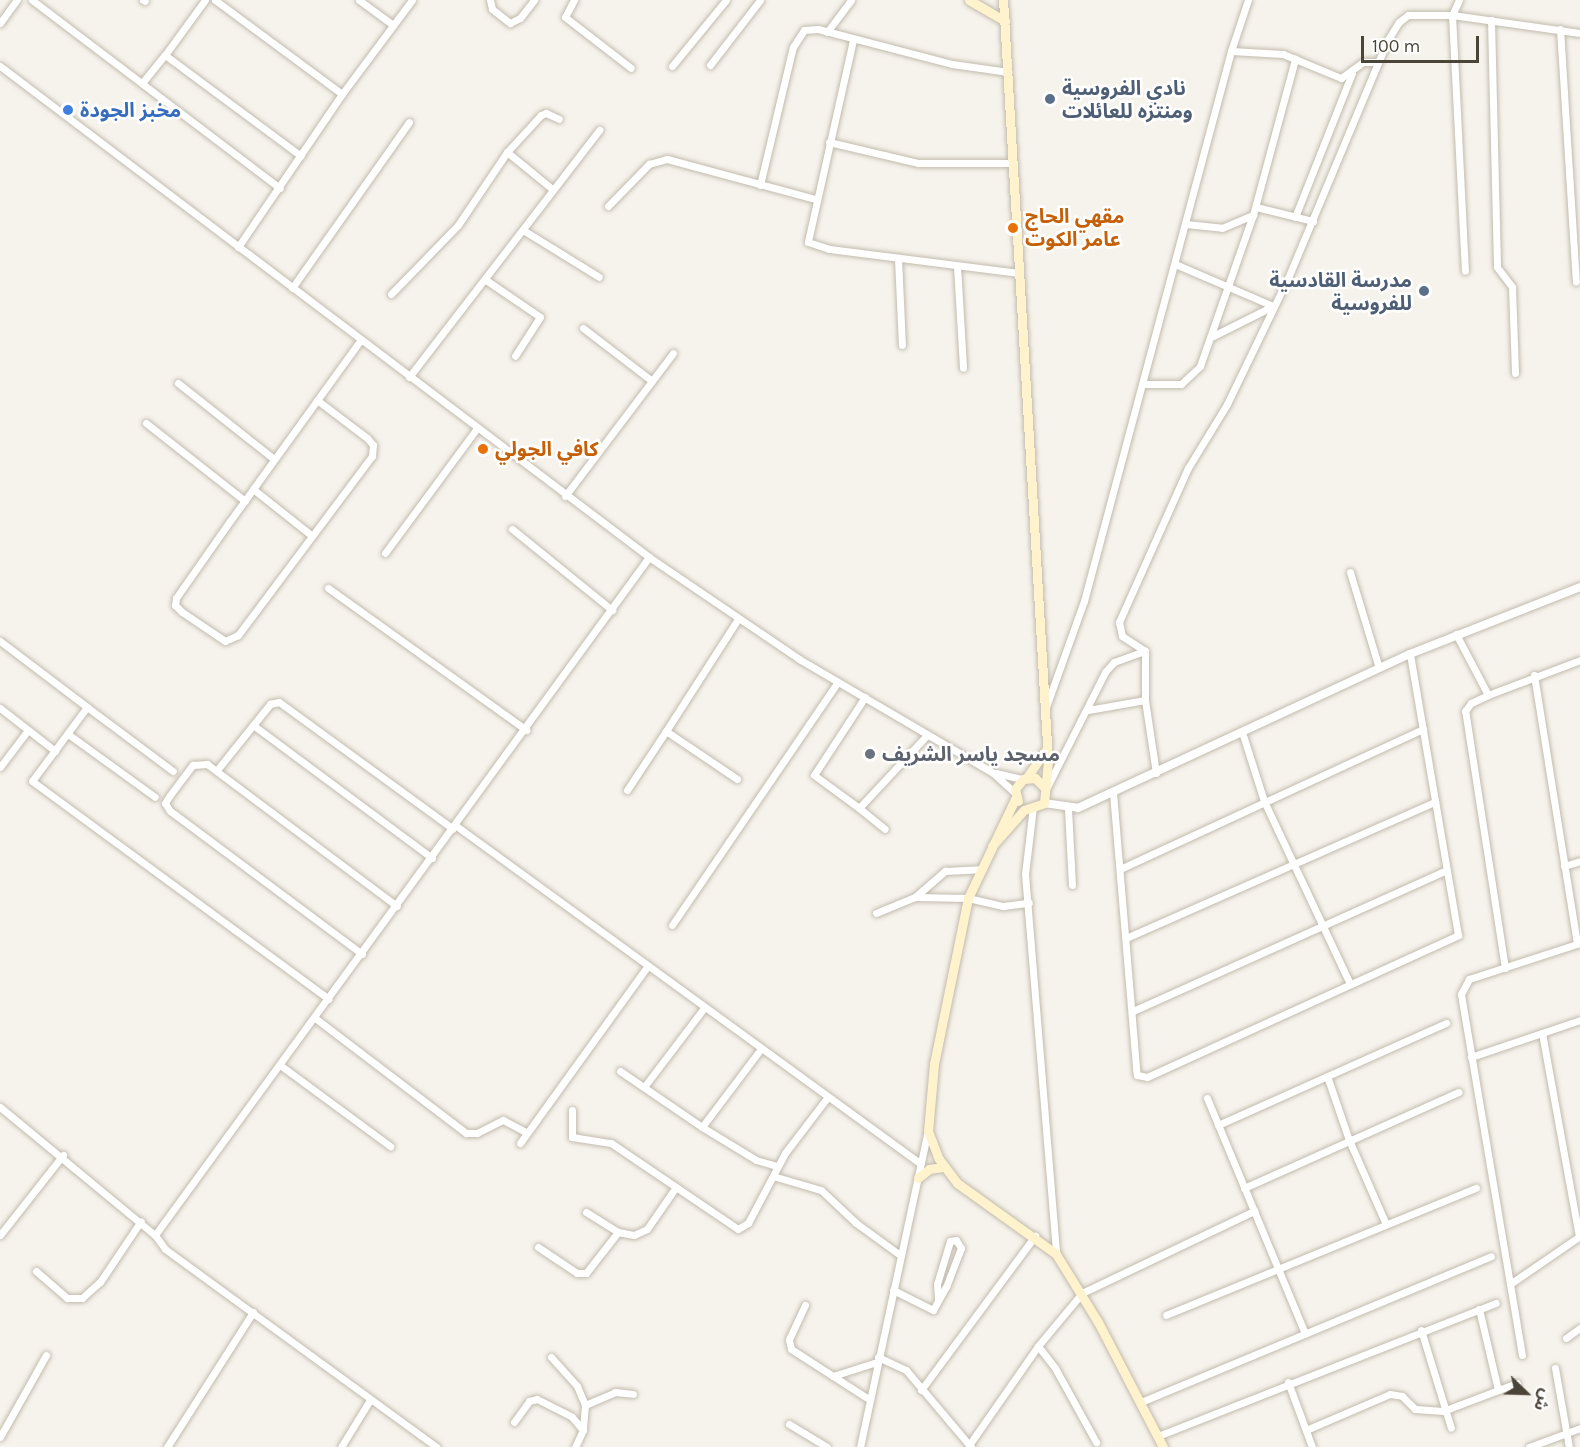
<!DOCTYPE html>
<meta charset="utf-8">
<style>
body{margin:0}
#map{position:relative;width:1580px;height:1447px;overflow:hidden;background:#f6f3ec;font-family:Karla,"Noto Sans Arabic",sans-serif}
div>[style]{position:absolute}
[style*='--x']{left:calc(var(--x)*1px);top:calc(var(--y)*1px);width:calc(var(--w)*1px);rotate:calc(var(--a)*1deg)}
.roads{filter:drop-shadow(0 0 2px #c2bbae) drop-shadow(0 0 2px #c2bbae)}
.minor>*{height:7px;margin:-3.5px;padding:0 3.5px;transform-origin:3.5px;border-radius:3.5px;background:#fff}
.tertiary>*{height:8px;margin:-4px;padding:0 4px;transform-origin:4px;border-radius:4px;background:#fff}
.secondary>*{height:9px;margin:-4.5px;padding:0 4.5px;transform-origin:4.5px;border-radius:4.5px;background:#fff3cd}
.dots>*{width:16px;height:16px;translate:-50% -50%;box-sizing:border-box;border:3px solid #fff;border-radius:50%}
span{translate:-50% -50%;white-space:nowrap;text-align:center;line-height:1.15;-webkit-text-stroke:5px #fff;paint-order:stroke}
.service-label{font-size:20px;color:#4e5e75;font-weight:700}
.left{translate:0 -50%;text-align:left}
.right{translate:-100% -50%;text-align:right}
.shop-label{font-size:20px;color:#366cbe;font-weight:700}
.food-label{font-size:20px;color:#c56008;font-weight:700}
.worship-label{font-size:20px;color:#5b616d;font-weight:700}
.north{position:absolute;left:1496px;top:1363px;width:60px;height:60px;-webkit-text-stroke:4px #fff;paint-order:stroke;rotate:113deg;font-size:16px;font-weight:700;line-height:24px;text-align:center;color:#4b4439}
.north::after{content:'';display:block;margin:auto;width:21px;height:27px;background:#4b4439;clip-path:polygon(50% 0,100% 100%,50% 72%,0 100%)}
.scale{position:absolute;left:1361px;top:36px;width:118px;height:27px;box-sizing:border-box;border:3px solid #4b4439;border-top:0;padding-left:8px;font-size:18px;line-height:21px;white-space:nowrap;color:#4b4439;-webkit-text-stroke:4px #fff;paint-order:stroke}
</style>
<div id="map">
<div class="roads">
<div class="minor">
<i style="--x:32;--y:0;--w:311;--a:37.2"></i>
<i style="--x:143;--y:0;--w:2;--a:27"></i>
<i style="--x:215;--y:0;--w:158;--a:36.5"></i>
<i style="--x:359;--y:0;--w:42;--a:36.3"></i>
<i style="--x:490;--y:0;--w:9;--a:77"></i>
<i style="--x:492;--y:9;--w:23;--a:38"></i>
<i style="--x:510;--y:23;--w:11;--a:-27"></i>
<i style="--x:520;--y:18;--w:23;--a:-52"></i>
<i style="--x:574;--y:0;--w:19;--a:118"></i>
<i style="--x:565;--y:17;--w:83;--a:37.7"></i>
<i style="--x:1459;--y:0;--w:17;--a:115"></i>
<i style="--x:1452;--y:15;--w:129;--a:8"></i>
<i style="--x:1491;--y:20;--w:247;--a:88.6"></i>
<i style="--x:1497;--y:267;--w:25;--a:53"></i>
<i style="--x:1512;--y:287;--w:86;--a:88"></i>
<i style="--x:0;--y:23;--w:29;--a:-54"></i>
<i style="--x:1560;--y:29;--w:253;--a:86.4"></i>
<i style="--x:827;--y:32;--w:40;--a:-53"></i>
<i style="--x:853;--y:40;--w:207;--a:102.6"></i>
<i style="--x:808;--y:242;--w:22;--a:18"></i>
<i style="--x:829;--y:249;--w:192;--a:7.2"></i>
<i style="--x:1231;--y:51;--w:52;--a:3.3"></i>
<i style="--x:1283;--y:54;--w:63;--a:22.5"></i>
<i style="--x:1341;--y:78;--w:27;--a:-36"></i>
<i style="--x:1363;--y:62;--w:15;--a:0"></i>
<i style="--x:165;--y:55;--w:68;--a:-54"></i>
<i style="--x:710;--y:65;--w:82;--a:-52.4"></i>
<i style="--x:0;--y:66;--w:814;--a:37.11"></i>
<i style="--x:649;--y:557;--w:181;--a:34.2"></i>
<i style="--x:799;--y:659;--w:225;--a:30.4"></i>
<i style="--x:993;--y:773;--w:30;--a:42"></i>
<i style="--x:672;--y:66;--w:85;--a:-50.7"></i>
<i style="--x:142;--y:83;--w:36;--a:-51"></i>
<i style="--x:165;--y:55;--w:169;--a:36.6"></i>
<i style="--x:829;--y:142;--w:91;--a:13.3"></i>
<i style="--x:918;--y:163;--w:96;--a:0"></i>
<i style="--x:507;--y:152;--w:50;--a:-47.4"></i>
<i style="--x:541;--y:115;--w:5;--a:-22"></i>
<i style="--x:546;--y:113;--w:14;--a:25"></i>
<i style="--x:760;--y:185;--w:142;--a:-76.6"></i>
<i style="--x:793;--y:47;--w:20;--a:-57"></i>
<i style="--x:804;--y:30;--w:14;--a:-4"></i>
<i style="--x:818;--y:29;--w:138;--a:14.6"></i>
<i style="--x:952;--y:64;--w:57;--a:8.1"></i>
<i style="--x:608;--y:206;--w:59;--a:-45.7"></i>
<i style="--x:649;--y:164;--w:19;--a:-16"></i>
<i style="--x:667;--y:159;--w:153;--a:15.1"></i>
<i style="--x:1256;--y:207;--w:59;--a:13.8"></i>
<i style="--x:1295;--y:217;--w:155;--a:-68.4"></i>
<i style="--x:1186;--y:224;--w:36;--a:6"></i>
<i style="--x:1222;--y:228;--w:34;--a:-23"></i>
<i style="--x:523;--y:230;--w:89;--a:31.7"></i>
<i style="--x:238;--y:247;--w:185;--a:-55.8"></i>
<i style="--x:342;--y:94;--w:117;--a:-53.3"></i>
<i style="--x:898;--y:258;--w:87;--a:87.4"></i>
<i style="--x:1175;--y:264;--w:107;--a:23.2"></i>
<i style="--x:1273;--y:306;--w:67;--a:153.4"></i>
<i style="--x:957;--y:266;--w:102;--a:86.6"></i>
<i style="--x:486;--y:280;--w:65;--a:34.4"></i>
<i style="--x:540;--y:317;--w:46;--a:122.7"></i>
<i style="--x:292;--y:288;--w:203;--a:-54.8"></i>
<i style="--x:391;--y:294;--w:96;--a:-45.8"></i>
<i style="--x:458;--y:225;--w:88;--a:-56.1"></i>
<i style="--x:507;--y:152;--w:57;--a:39.3"></i>
<i style="--x:583;--y:328;--w:87;--a:37.5"></i>
<i style="--x:409;--y:377;--w:312;--a:-52.4"></i>
<i style="--x:178;--y:383;--w:122;--a:38.4"></i>
<i style="--x:1144;--y:384;--w:37;--a:0"></i>
<i style="--x:1181;--y:384;--w:26;--a:-43"></i>
<i style="--x:1200;--y:366;--w:160;--a:-70.7"></i>
<i style="--x:1253;--y:215;--w:162;--a:-74.9"></i>
<i style="--x:317;--y:400;--w:63;--a:37.2"></i>
<i style="--x:367;--y:438;--w:9;--a:49"></i>
<i style="--x:373;--y:445;--w:11;--a:95"></i>
<i style="--x:372;--y:456;--w:224;--a:126.8"></i>
<i style="--x:238;--y:635;--w:14;--a:155"></i>
<i style="--x:225;--y:641;--w:52;--a:-146"></i>
<i style="--x:182;--y:612;--w:10;--a:-135"></i>
<i style="--x:175;--y:605;--w:7;--a:-82"></i>
<i style="--x:176;--y:598;--w:94;--a:-55"></i>
<i style="--x:230;--y:521;--w:222;--a:-54.2"></i>
<i style="--x:146;--y:423;--w:126;--a:38.2"></i>
<i style="--x:253;--y:489;--w:74;--a:38.4"></i>
<i style="--x:565;--y:496;--w:179;--a:-52.9"></i>
<i style="--x:512;--y:529;--w:129;--a:39"></i>
<i style="--x:385;--y:553;--w:155;--a:-53.6"></i>
<i style="--x:1350;--y:572;--w:100;--a:73.2"></i>
<i style="--x:328;--y:588;--w:244;--a:35.6"></i>
<i style="--x:1456;--y:634;--w:69;--a:62.3"></i>
<i style="--x:0;--y:641;--w:109;--a:37.2"></i>
<i style="--x:87;--y:707;--w:92;--a:126.6"></i>
<i style="--x:32;--y:781;--w:368;--a:36.3"></i>
<i style="--x:1534;--y:675;--w:272;--a:80.9"></i>
<i style="--x:865;--y:697;--w:93;--a:123.2"></i>
<i style="--x:814;--y:775;--w:56;--a:36.3"></i>
<i style="--x:859;--y:808;--w:100;--a:-47"></i>
<i style="--x:87;--y:707;--w:107;--a:36.7"></i>
<i style="--x:1046;--y:707;--w:113;--a:-70.3"></i>
<i style="--x:1084;--y:601;--w:569;--a:-75.04"></i>
<i style="--x:1231;--y:51;--w:54;--a:-71.6"></i>
<i style="--x:0;--y:708;--w:70;--a:38"></i>
<i style="--x:1088;--y:710;--w:58;--a:-10"></i>
<i style="--x:253;--y:725;--w:223;--a:36.6"></i>
<i style="--x:1242;--y:732;--w:72;--a:72.3"></i>
<i style="--x:1264;--y:801;--w:200;--a:64.8"></i>
<i style="--x:68;--y:734;--w:107;--a:35.9"></i>
<i style="--x:0;--y:767;--w:46;--a:-52.9"></i>
<i style="--x:217;--y:770;--w:85;--a:-51.2"></i>
<i style="--x:270;--y:704;--w:9;--a:-13"></i>
<i style="--x:279;--y:702;--w:215;--a:36.1"></i>
<i style="--x:996;--y:773;--w:28;--a:13"></i>
<i style="--x:1156;--y:773;--w:74;--a:-98.6"></i>
<i style="--x:1145;--y:700;--w:49;--a:-90"></i>
<i style="--x:1145;--y:651;--w:27;--a:-147"></i>
<i style="--x:1122;--y:636;--w:14;--a:-102"></i>
<i style="--x:1119;--y:622;--w:169;--a:-65.9"></i>
<i style="--x:1188;--y:468;--w:75;--a:-58.6"></i>
<i style="--x:1227;--y:404;--w:140;--a:-64.2"></i>
<i style="--x:1288;--y:278;--w:257;--a:-67.3"></i>
<i style="--x:1387;--y:41;--w:22;--a:-58"></i>
<i style="--x:1399;--y:22;--w:11;--a:-38"></i>
<i style="--x:1408;--y:15;--w:44;--a:0"></i>
<i style="--x:1452;--y:15;--w:256;--a:87.1"></i>
<i style="--x:737;--y:779;--w:86;--a:-145.9"></i>
<i style="--x:666;--y:731;--w:133;--a:-57.3"></i>
<i style="--x:1046;--y:789;--w:131;--a:-63.2"></i>
<i style="--x:1105;--y:672;--w:13;--a:-48"></i>
<i style="--x:1114;--y:662;--w:33;--a:-20"></i>
<i style="--x:627;--y:790;--w:71;--a:-56.5"></i>
<i style="--x:1113;--y:793;--w:277;--a:85.2"></i>
<i style="--x:1136;--y:1069;--w:6;--a:81"></i>
<i style="--x:1137;--y:1075;--w:10;--a:11"></i>
<i style="--x:1147;--y:1077;--w:342;--a:-24.5"></i>
<i style="--x:1458;--y:935;--w:285;--a:-99.7"></i>
<i style="--x:1033;--y:807;--w:67;--a:96.8"></i>
<i style="--x:1025;--y:874;--w:381;--a:85.3"></i>
<i style="--x:859;--y:808;--w:33;--a:39"></i>
<i style="--x:1068;--y:809;--w:76;--a:87"></i>
<i style="--x:455;--y:825;--w:576;--a:36.03"></i>
<i style="--x:1564;--y:866;--w:17;--a:-17"></i>
<i style="--x:1120;--y:869;--w:334;--a:-24.8"></i>
<i style="--x:915;--y:897;--w:53;--a:1.1"></i>
<i style="--x:968;--y:898;--w:36;--a:13"></i>
<i style="--x:1003;--y:906;--w:26;--a:-7"></i>
<i style="--x:876;--y:913;--w:42;--a:-22.3"></i>
<i style="--x:915;--y:897;--w:40;--a:-41"></i>
<i style="--x:945;--y:871;--w:34;--a:-3"></i>
<i style="--x:672;--y:925;--w:294;--a:-55.7"></i>
<i style="--x:1126;--y:938;--w:338;--a:-23.8"></i>
<i style="--x:362;--y:954;--w:239;--a:-143.3"></i>
<i style="--x:170;--y:811;--w:9;--a:-122"></i>
<i style="--x:165;--y:803;--w:9;--a:-58"></i>
<i style="--x:170;--y:795;--w:38;--a:-53"></i>
<i style="--x:193;--y:765;--w:14;--a:-4"></i>
<i style="--x:207;--y:764;--w:237;--a:36.8"></i>
<i style="--x:1505;--y:968;--w:260;--a:-98.8"></i>
<i style="--x:1465;--y:711;--w:10;--a:-53"></i>
<i style="--x:1471;--y:703;--w:19;--a:-25"></i>
<i style="--x:1488;--y:695;--w:98;--a:-20.8"></i>
<i style="--x:1133;--y:1011;--w:344;--a:-24.2"></i>
<i style="--x:315;--y:1018;--w:190;--a:37.3"></i>
<i style="--x:466;--y:1133;--w:11;--a:0"></i>
<i style="--x:477;--y:1133;--w:29;--a:-27"></i>
<i style="--x:503;--y:1120;--w:27;--a:28"></i>
<i style="--x:1542;--y:1033;--w:206;--a:79.7"></i>
<i style="--x:760;--y:1050;--w:96;--a:127"></i>
<i style="--x:702;--y:1127;--w:63;--a:31.4"></i>
<i style="--x:756;--y:1160;--w:22;--a:16"></i>
<i style="--x:1471;--y:1057;--w:115;--a:-18.7"></i>
<i style="--x:280;--y:1065;--w:137;--a:36.4"></i>
<i style="--x:620;--y:1071;--w:99;--a:34.3"></i>
<i style="--x:1327;--y:1076;--w:68;--a:71"></i>
<i style="--x:1349;--y:1140;--w:90;--a:66.3"></i>
<i style="--x:644;--y:1087;--w:99;--a:-52.8"></i>
<i style="--x:1207;--y:1098;--w:255;--a:67.4"></i>
<i style="--x:0;--y:1107;--w:201;--a:39.6"></i>
<i style="--x:155;--y:1235;--w:839;--a:-53.92"></i>
<i style="--x:572;--y:1110;--w:27;--a:90"></i>
<i style="--x:572;--y:1137;--w:39;--a:9"></i>
<i style="--x:611;--y:1143;--w:153;--a:34.1"></i>
<i style="--x:738;--y:1229;--w:12;--a:-31"></i>
<i style="--x:748;--y:1223;--w:79;--a:-62.1"></i>
<i style="--x:785;--y:1153;--w:69;--a:-52.6"></i>
<i style="--x:1218;--y:1125;--w:250;--a:-24.1"></i>
<i style="--x:520;--y:1143;--w:217;--a:-54.2"></i>
<i style="--x:773;--y:1176;--w:50;--a:16.3"></i>
<i style="--x:821;--y:1190;--w:48;--a:43.3"></i>
<i style="--x:856;--y:1223;--w:54;--a:36"></i>
<i style="--x:1244;--y:1188;--w:235;--a:-24.1"></i>
<i style="--x:586;--y:1212;--w:38;--a:32"></i>
<i style="--x:0;--y:1235;--w:102;--a:-51.8"></i>
<i style="--x:155;--y:1235;--w:17;--a:54"></i>
<i style="--x:165;--y:1249;--w:336;--a:36.1"></i>
<i style="--x:538;--y:1247;--w:47;--a:33.7"></i>
<i style="--x:577;--y:1273;--w:9;--a:0"></i>
<i style="--x:586;--y:1273;--w:52;--a:-52"></i>
<i style="--x:618;--y:1232;--w:16;--a:11"></i>
<i style="--x:634;--y:1235;--w:14;--a:-25"></i>
<i style="--x:647;--y:1229;--w:51;--a:-55.4"></i>
<i style="--x:36;--y:1271;--w:41;--a:41.1"></i>
<i style="--x:67;--y:1298;--w:15;--a:0"></i>
<i style="--x:82;--y:1298;--w:24;--a:-42"></i>
<i style="--x:100;--y:1282;--w:73;--a:-56.1"></i>
<i style="--x:1510;--y:1284;--w:85;--a:-34.4"></i>
<i style="--x:893;--y:1290;--w:45;--a:26.6"></i>
<i style="--x:933;--y:1310;--w:26;--a:-61"></i>
<i style="--x:946;--y:1287;--w:42;--a:-69"></i>
<i style="--x:961;--y:1248;--w:9;--a:-122"></i>
<i style="--x:956;--y:1240;--w:6;--a:171"></i>
<i style="--x:950;--y:1241;--w:45;--a:106.8"></i>
<i style="--x:937;--y:1284;--w:16;--a:86"></i>
<i style="--x:805;--y:1305;--w:38;--a:115"></i>
<i style="--x:789;--y:1340;--w:9;--a:77"></i>
<i style="--x:791;--y:1349;--w:94;--a:32.8"></i>
<i style="--x:1479;--y:1309;--w:83;--a:76.8"></i>
<i style="--x:1166;--y:1315;--w:335;--a:-22.3"></i>
<i style="--x:1421;--y:1330;--w:102;--a:73"></i>
<i style="--x:1566;--y:1338;--w:17;--a:-36"></i>
<i style="--x:1038;--y:1346;--w:28;--a:52"></i>
<i style="--x:1055;--y:1368;--w:85;--a:61"></i>
<i style="--x:1522;--y:1355;--w:366;--a:-99.6"></i>
<i style="--x:1461;--y:994;--w:17;--a:-62"></i>
<i style="--x:1469;--y:979;--w:117;--a:-18"></i>
<i style="--x:551;--y:1357;--w:39;--a:48"></i>
<i style="--x:577;--y:1386;--w:21;--a:67"></i>
<i style="--x:585;--y:1405;--w:25;--a:95"></i>
<i style="--x:583;--y:1430;--w:19;--a:115"></i>
<i style="--x:878;--y:1357;--w:31;--a:25"></i>
<i style="--x:906;--y:1370;--w:101;--a:49.8"></i>
<i style="--x:1555;--y:1368;--w:80;--a:80"></i>
<i style="--x:833;--y:1376;--w:46;--a:-17.7"></i>
<i style="--x:1288;--y:1382;--w:69;--a:69.7"></i>
<i style="--x:921;--y:1390;--w:192;--a:-53.5"></i>
<i style="--x:1141;--y:1402;--w:379;--a:-22.6"></i>
<i style="--x:585;--y:1405;--w:33;--a:-23"></i>
<i style="--x:615;--y:1392;--w:18;--a:6"></i>
<i style="--x:514;--y:1422;--w:26;--a:-54"></i>
<i style="--x:529;--y:1401;--w:8;--a:-14"></i>
<i style="--x:537;--y:1399;--w:39;--a:27"></i>
<i style="--x:572;--y:1417;--w:17;--a:50"></i>
<i style="--x:789;--y:1424;--w:44;--a:31.2"></i>
<i style="--x:1306;--y:1430;--w:91;--a:-23.2"></i>
<i style="--x:1390;--y:1394;--w:12;--a:9"></i>
<i style="--x:1402;--y:1396;--w:18;--a:45"></i>
<i style="--x:1415;--y:1409;--w:28;--a:4"></i>
<i style="--x:1443;--y:1411;--w:79;--a:-20.7"></i>
<i style="--x:1158;--y:1436;--w:363;--a:-21.5"></i>
<i style="--x:0;--y:1437;--w:94;--a:-60.7"></i>
<i style="--x:969;--y:1445;--w:121;--a:-55.1"></i>
<i style="--x:1038;--y:1346;--w:69;--a:-50.3"></i>
<i style="--x:1082;--y:1293;--w:191;--a:-25.5"></i>
<i style="--x:167;--y:1447;--w:160;--a:-57.5"></i>
<i style="--x:341;--y:1447;--w:55;--a:-58.3"></i>
<i style="--x:860;--y:1447;--w:323;--a:-77.9"></i>
<i style="--x:1529;--y:1447;--w:54;--a:-20.4"></i>
</div>
<div class="tertiary">
<i style="--x:1044;--y:803;--w:34;--a:8"></i>
<i style="--x:1078;--y:808;--w:366;--a:-24.9"></i>
<i style="--x:1410;--y:654;--w:183;--a:-21.5"></i>
</div>
<div class="secondary">
<i style="--x:969;--y:0;--w:42;--a:30.3"></i>
<i style="--x:1027;--y:777;--w:32;--a:-55"></i>
<i style="--x:1016;--y:797;--w:112;--a:115.4"></i>
<i style="--x:968;--y:898;--w:169;--a:101.6"></i>
<i style="--x:934;--y:1064;--w:67;--a:95.1"></i>
<i style="--x:928;--y:1131;--w:30;--a:69"></i>
<i style="--x:939;--y:1159;--w:30;--a:53"></i>
<i style="--x:957;--y:1183;--w:122;--a:35.6"></i>
<i style="--x:1056;--y:1254;--w:80;--a:58.3"></i>
<i style="--x:1098;--y:1322;--w:141;--a:62.5"></i>
<i style="--x:1018;--y:801;--w:12;--a:-104"></i>
<i style="--x:1015;--y:789;--w:13;--a:-51"></i>
<i style="--x:1023;--y:779;--w:12;--a:-5"></i>
<i style="--x:1035;--y:778;--w:13;--a:45"></i>
<i style="--x:992;--y:846;--w:48;--a:-48.4"></i>
<i style="--x:1024;--y:810;--w:21;--a:-19"></i>
<i style="--x:1044;--y:803;--w:42;--a:-84.6"></i>
<i style="--x:1048;--y:761;--w:762;--a:-93.38"></i>
<i style="--x:918;--y:1178;--w:14;--a:-39"></i>
<i style="--x:929;--y:1169;--w:15;--a:-8"></i>
</div>
</div>
<div class="dots">
<i style="left:1050px;top:99px;background:#5c6f8a"></i>
<i style="left:68px;top:110px;background:#3f7fe0"></i>
<i style="left:1013px;top:228px;background:#e8710a"></i>
<i style="left:1424px;top:291px;background:#5c6f8a"></i>
<i style="left:483px;top:449px;background:#e8710a"></i>
<i style="left:870px;top:754px;background:#6b7280"></i>
</div>
<div class="service-label">
<span class="left" style="left:1062px;top:100px">نادي الفروسية<br>ومنتزه للعائلات</span>
<span class="right" style="left:1412px;top:292px">مدرسة القادسية<br>للفروسية</span>
</div>
<div class="shop-label">
<span class="left" style="left:80px;top:110px">مخبز الجودة</span>
</div>
<div class="food-label">
<span class="left" style="left:1025px;top:228px">مقهي الحاج<br>عامر الكوت</span>
<span class="left" style="left:495px;top:449px">كافي الجولي</span>
</div>
<div class="worship-label">
<span class="left" style="left:882px;top:754px">مسجد ياسر الشريف</span>
</div>
<div class="north">ش</div>
<div class="scale">100 m</div>
</div>
